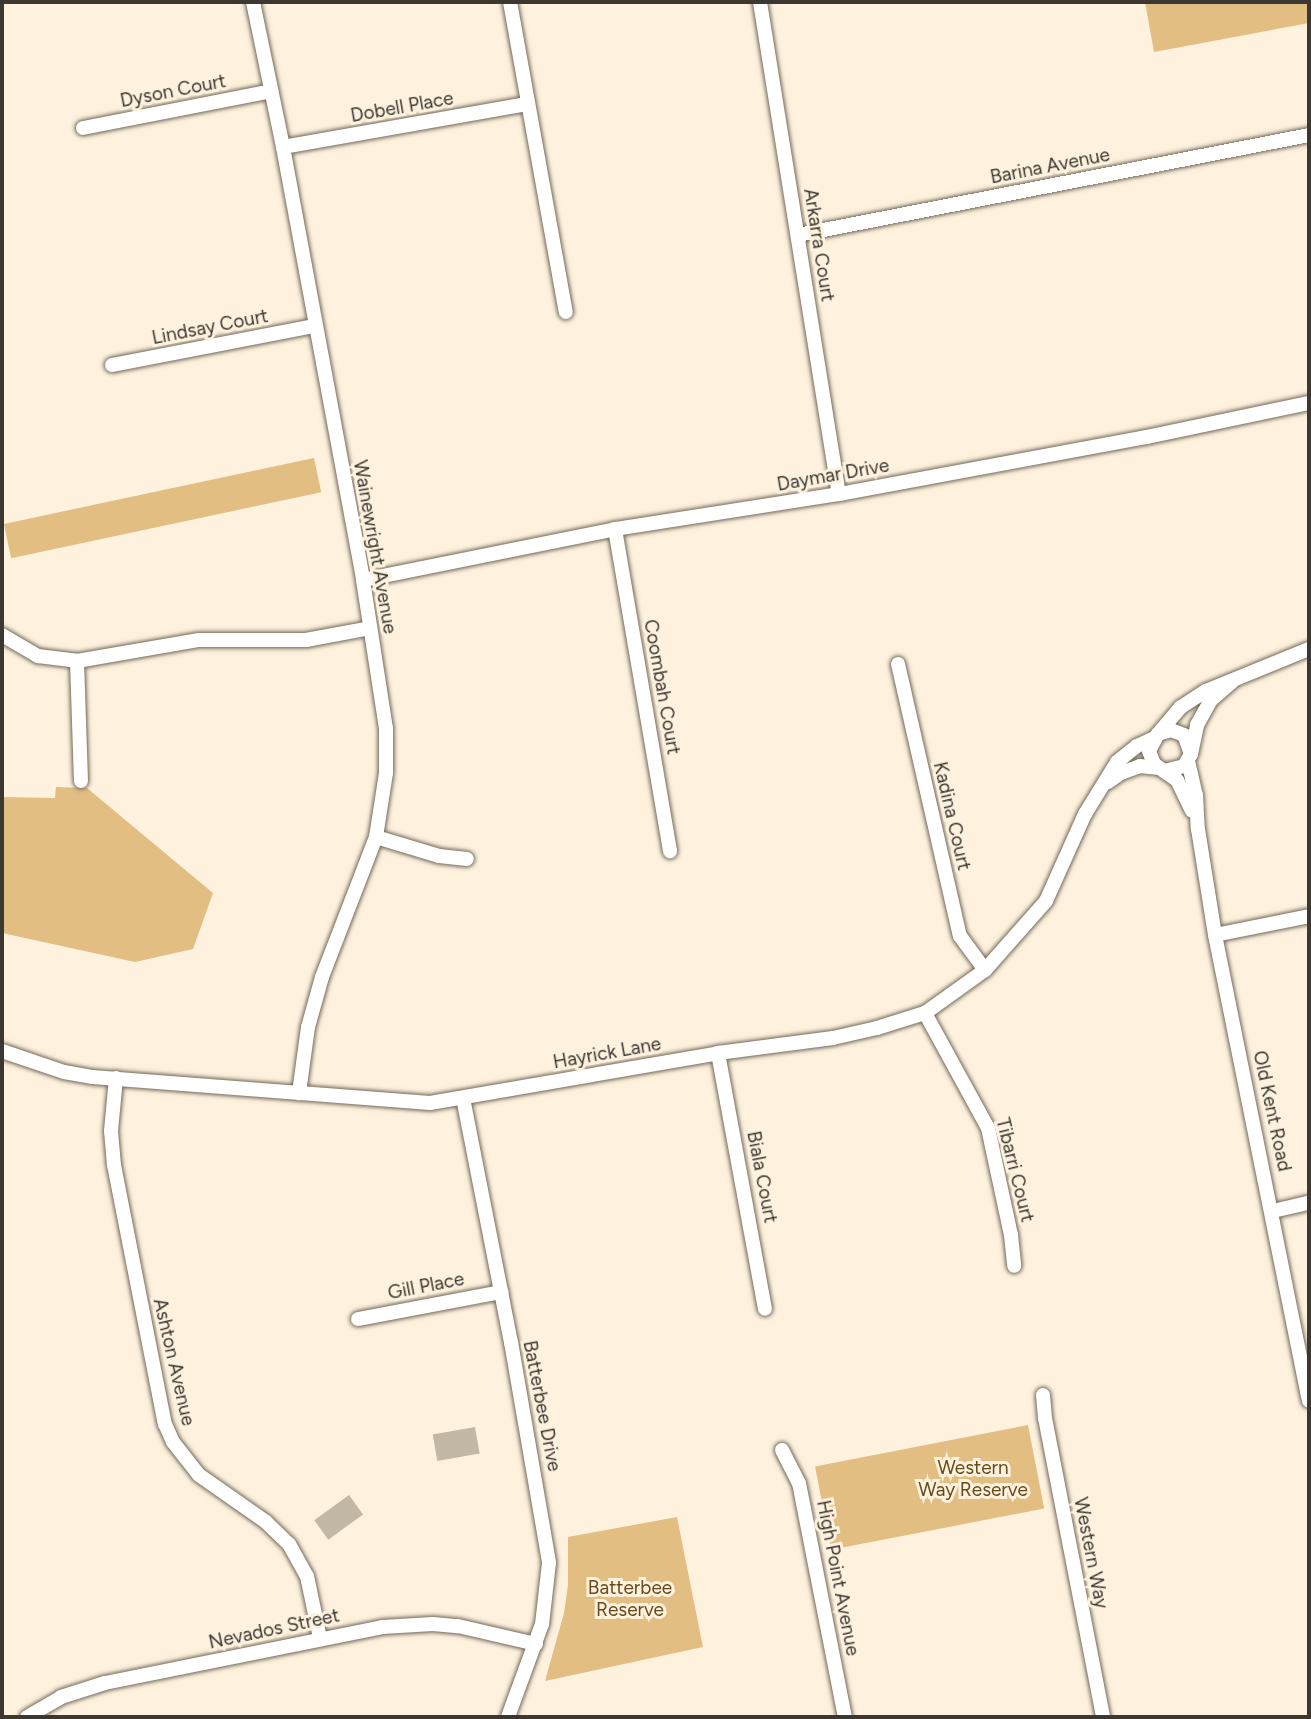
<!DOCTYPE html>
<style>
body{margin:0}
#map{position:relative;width:1311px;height:1719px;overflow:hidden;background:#fef2df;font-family:Figtree,sans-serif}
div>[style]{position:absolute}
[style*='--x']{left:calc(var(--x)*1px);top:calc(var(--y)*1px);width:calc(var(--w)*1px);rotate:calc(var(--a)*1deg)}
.green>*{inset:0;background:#e2be83;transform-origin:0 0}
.building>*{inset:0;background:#c3b8a6;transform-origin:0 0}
.roads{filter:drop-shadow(0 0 2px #736959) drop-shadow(0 0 2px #736959)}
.street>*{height:14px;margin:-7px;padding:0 7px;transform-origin:7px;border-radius:7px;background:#fff}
span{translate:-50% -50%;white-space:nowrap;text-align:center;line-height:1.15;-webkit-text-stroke:6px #fef2df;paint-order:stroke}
.street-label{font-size:19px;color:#3c3831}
.park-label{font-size:19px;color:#654a1a}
.frame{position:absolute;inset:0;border:4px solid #3c3831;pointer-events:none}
</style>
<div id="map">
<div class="green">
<i style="clip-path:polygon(1145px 2px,1309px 2px,1309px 23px,1154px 52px)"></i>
<i style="left:314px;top:458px;width:35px;height:317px;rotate:78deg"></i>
<i style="clip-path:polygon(56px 787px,87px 788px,213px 893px,193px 949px,135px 962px,2px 933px,2px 797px,55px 798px)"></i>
<i style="left:1028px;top:1425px;width:85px;height:217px;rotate:79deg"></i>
<i style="clip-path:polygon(677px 1517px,703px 1647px,545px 1681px,564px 1613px,568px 1585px,568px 1537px)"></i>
</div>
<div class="building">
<i style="left:475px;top:1427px;width:27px;height:43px;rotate:80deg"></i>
<i style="left:349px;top:1495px;width:24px;height:43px;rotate:54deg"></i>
</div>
<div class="roads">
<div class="street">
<i style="--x:253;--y:2;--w:148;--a:78.3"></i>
<i style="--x:283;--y:147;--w:440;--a:79.5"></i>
<i style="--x:363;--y:580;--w:150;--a:81.2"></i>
<i style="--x:386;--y:728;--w:45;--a:90"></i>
<i style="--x:386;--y:773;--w:65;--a:98.9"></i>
<i style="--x:376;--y:837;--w:150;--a:111.1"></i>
<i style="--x:322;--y:977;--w:52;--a:105.6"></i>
<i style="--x:308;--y:1027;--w:67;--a:97.8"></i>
<i style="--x:510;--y:2;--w:315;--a:79.8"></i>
<i style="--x:760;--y:2;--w:498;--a:80.9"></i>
<i style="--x:83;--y:128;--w:192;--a:-11.1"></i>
<i style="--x:283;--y:147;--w:249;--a:-10"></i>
<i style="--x:798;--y:235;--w:521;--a:-11.07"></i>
<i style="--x:112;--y:365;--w:206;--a:-10.9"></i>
<i style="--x:615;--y:529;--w:327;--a:80.3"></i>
<i style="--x:363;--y:580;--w:257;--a:-11.4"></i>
<i style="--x:615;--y:529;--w:227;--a:-8.9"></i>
<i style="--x:839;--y:494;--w:313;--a:-10.5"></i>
<i style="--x:1147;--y:437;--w:166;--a:-11.9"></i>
<i style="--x:2;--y:635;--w:42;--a:30.3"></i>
<i style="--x:38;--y:656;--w:39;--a:7"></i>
<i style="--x:77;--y:661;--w:124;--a:-9.8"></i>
<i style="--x:199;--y:640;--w:107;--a:0"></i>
<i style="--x:306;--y:640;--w:65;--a:-10.6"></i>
<i style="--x:77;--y:661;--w:120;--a:88.1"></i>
<i style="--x:898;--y:664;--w:279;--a:77.2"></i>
<i style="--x:960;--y:936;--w:42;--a:53.7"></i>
<i style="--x:1158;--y:734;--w:35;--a:-50"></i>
<i style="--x:1181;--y:707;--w:30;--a:-33"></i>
<i style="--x:1206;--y:691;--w:111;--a:-22.2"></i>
<i style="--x:1191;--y:754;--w:20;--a:-110"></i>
<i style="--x:1184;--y:735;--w:14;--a:-159"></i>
<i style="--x:1171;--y:730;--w:14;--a:163"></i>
<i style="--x:1158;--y:734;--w:19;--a:118"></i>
<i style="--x:1149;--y:751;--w:14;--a:69"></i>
<i style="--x:1154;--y:764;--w:12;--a:35"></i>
<i style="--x:1164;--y:771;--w:21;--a:-14"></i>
<i style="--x:1184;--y:766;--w:14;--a:-60"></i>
<i style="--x:1191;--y:754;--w:30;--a:-78"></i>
<i style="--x:1197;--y:725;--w:29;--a:-61"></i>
<i style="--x:1211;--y:700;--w:28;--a:-41"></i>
<i style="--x:1188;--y:761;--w:35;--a:77"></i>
<i style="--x:1196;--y:795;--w:34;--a:87"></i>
<i style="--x:1198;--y:829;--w:107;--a:80.9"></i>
<i style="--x:1215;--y:935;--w:475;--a:78.6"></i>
<i style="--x:1164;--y:771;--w:16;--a:35"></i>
<i style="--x:1177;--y:780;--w:34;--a:64"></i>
<i style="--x:1108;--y:782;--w:16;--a:-35"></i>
<i style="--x:1121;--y:773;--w:20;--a:-20"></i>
<i style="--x:1140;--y:766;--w:19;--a:6"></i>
<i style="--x:376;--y:837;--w:66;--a:16.8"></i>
<i style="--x:439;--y:856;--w:28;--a:6"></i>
<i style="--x:1215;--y:935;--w:96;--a:-11.4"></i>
<i style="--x:925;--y:1013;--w:131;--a:61.3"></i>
<i style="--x:988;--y:1128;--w:109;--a:77.9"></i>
<i style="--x:1011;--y:1235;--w:31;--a:84"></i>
<i style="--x:2;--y:1051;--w:65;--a:18.7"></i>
<i style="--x:64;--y:1072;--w:28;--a:10"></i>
<i style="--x:92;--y:1077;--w:339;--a:4.4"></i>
<i style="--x:430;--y:1103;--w:292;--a:-9.8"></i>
<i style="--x:718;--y:1053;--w:116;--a:-7.4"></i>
<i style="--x:833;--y:1038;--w:45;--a:-12.8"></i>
<i style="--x:877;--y:1028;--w:50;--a:-17.4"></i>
<i style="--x:925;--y:1013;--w:74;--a:-35.6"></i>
<i style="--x:985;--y:970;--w:92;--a:-48.5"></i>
<i style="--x:1046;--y:901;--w:95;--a:-65.9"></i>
<i style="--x:1085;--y:814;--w:61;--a:-58.4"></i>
<i style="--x:1117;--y:762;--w:26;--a:-39"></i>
<i style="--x:1137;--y:746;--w:19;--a:-25"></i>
<i style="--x:718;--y:1053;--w:260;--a:79.6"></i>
<i style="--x:116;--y:1078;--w:53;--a:95.4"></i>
<i style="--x:111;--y:1131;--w:34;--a:85"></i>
<i style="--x:114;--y:1165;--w:264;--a:78.9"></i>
<i style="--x:165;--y:1424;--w:20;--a:66"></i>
<i style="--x:173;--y:1442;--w:42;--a:51.8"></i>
<i style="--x:199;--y:1475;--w:82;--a:35"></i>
<i style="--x:266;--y:1522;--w:32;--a:44"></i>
<i style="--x:289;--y:1544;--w:37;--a:61"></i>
<i style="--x:307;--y:1576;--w:63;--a:78.2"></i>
<i style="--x:463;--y:1098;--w:249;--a:78.9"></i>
<i style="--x:511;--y:1342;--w:224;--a:80.2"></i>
<i style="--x:549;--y:1563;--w:61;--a:96.5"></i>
<i style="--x:542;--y:1624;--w:99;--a:110.1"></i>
<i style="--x:1273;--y:1211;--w:37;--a:-13"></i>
<i style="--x:358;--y:1319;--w:146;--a:-10.7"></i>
<i style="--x:1043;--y:1395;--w:23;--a:85"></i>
<i style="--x:1045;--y:1418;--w:305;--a:79"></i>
<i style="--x:782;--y:1450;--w:37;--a:63"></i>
<i style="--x:799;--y:1483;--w:238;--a:78.9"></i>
<i style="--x:27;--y:1717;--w:39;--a:-30"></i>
<i style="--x:61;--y:1697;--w:46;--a:-17.7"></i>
<i style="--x:105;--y:1683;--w:283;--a:-11.4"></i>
<i style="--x:382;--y:1627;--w:51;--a:-3.4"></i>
<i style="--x:433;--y:1624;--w:25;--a:5"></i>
<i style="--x:458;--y:1626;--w:80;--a:13"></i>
</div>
</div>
<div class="street-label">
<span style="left:173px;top:91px;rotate:-11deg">Dyson Court</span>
<span style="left:402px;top:107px;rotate:-10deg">Dobell Place</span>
<span style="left:1050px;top:166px;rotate:-11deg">Barina Avenue</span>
<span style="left:819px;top:245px;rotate:81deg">Arkarra Court</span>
<span style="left:210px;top:327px;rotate:-11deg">Lindsay Court</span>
<span style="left:833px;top:475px;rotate:-10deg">Daymar Drive</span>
<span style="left:375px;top:547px;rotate:80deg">Wainewright Avenue</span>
<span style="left:662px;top:687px;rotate:80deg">Coombah Court</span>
<span style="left:952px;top:816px;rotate:77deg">Kadina Court</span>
<span style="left:607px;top:1053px;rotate:-10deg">Hayrick Lane</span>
<span style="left:1272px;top:1111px;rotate:78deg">Old Kent Road</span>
<span style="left:1015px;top:1170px;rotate:76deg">Tibarri Court</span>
<span style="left:762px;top:1177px;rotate:79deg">Biala Court</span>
<span style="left:426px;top:1286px;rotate:-11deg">Gill Place</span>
<span style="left:174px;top:1362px;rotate:77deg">Ashton Avenue</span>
<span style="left:542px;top:1406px;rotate:79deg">Batterbee Drive</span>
<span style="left:1091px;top:1553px;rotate:79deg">Western Way</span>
<span style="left:838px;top:1578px;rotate:79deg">High Point Avenue</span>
<span style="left:274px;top:1629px;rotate:-12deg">Nevados Street</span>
</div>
<div class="park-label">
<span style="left:973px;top:1479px">Western<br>Way Reserve</span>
<span style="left:630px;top:1599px">Batterbee<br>Reserve</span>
</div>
<div class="frame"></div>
</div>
